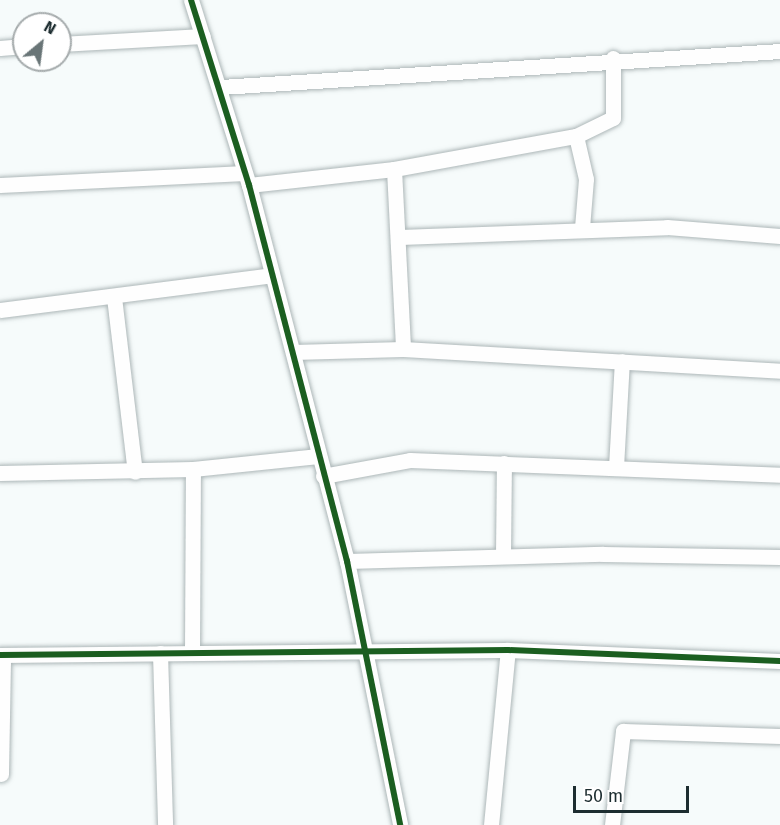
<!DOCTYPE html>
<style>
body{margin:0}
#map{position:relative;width:780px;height:825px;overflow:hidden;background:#f6fbfb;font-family:"Fira Sans",sans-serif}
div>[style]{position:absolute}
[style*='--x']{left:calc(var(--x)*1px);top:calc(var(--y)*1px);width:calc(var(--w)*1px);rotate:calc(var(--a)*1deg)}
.roads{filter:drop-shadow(0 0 2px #adb7b8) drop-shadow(0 0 2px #adb7b8)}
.minor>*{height:15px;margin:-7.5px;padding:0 7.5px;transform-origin:7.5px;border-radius:7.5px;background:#fefefe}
.cycleway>*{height:6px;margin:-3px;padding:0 3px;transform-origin:3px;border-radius:3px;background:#1b5e20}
span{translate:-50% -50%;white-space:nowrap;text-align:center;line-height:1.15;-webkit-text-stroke:6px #fff;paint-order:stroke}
.north{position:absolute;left:12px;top:12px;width:60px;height:60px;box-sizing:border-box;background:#fff;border:2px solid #a5abac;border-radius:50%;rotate:29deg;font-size:16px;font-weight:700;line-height:24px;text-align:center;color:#1d2d30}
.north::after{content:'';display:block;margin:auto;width:21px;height:27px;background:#697577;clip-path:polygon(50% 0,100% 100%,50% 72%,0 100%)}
.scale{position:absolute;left:573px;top:786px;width:116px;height:27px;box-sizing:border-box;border:3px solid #1d2d30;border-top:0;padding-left:8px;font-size:18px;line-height:21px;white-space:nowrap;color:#1d2d30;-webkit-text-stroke:4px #fff;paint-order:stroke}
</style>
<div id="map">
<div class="roads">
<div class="minor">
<i style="--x:191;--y:0;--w:194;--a:72.6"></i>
<i style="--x:249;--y:185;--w:389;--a:75.4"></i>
<i style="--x:347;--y:561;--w:269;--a:78.6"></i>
<i style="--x:60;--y:44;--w:143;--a:-3.2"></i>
<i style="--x:0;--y:48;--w:24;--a:-5"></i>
<i style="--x:221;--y:87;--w:560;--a:-3.68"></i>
<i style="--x:576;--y:136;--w:44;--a:76.9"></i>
<i style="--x:586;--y:179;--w:49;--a:94.7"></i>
<i style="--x:394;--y:169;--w:180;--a:87.1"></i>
<i style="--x:0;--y:185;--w:245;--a:-2.8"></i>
<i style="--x:249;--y:185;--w:146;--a:-6.3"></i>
<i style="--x:394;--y:169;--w:185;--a:-10.3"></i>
<i style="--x:576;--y:136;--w:41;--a:-25.9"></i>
<i style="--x:613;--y:118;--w:60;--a:-90"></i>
<i style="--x:400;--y:237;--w:267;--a:-2.1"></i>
<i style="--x:667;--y:227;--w:113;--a:4.6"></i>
<i style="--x:114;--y:297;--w:176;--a:83.2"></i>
<i style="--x:0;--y:310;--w:274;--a:-7.3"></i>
<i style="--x:293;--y:352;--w:110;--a:-1.6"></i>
<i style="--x:403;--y:349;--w:378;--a:3.3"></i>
<i style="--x:616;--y:467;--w:106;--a:-86.8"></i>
<i style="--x:0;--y:473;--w:193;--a:-1.2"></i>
<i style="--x:193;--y:469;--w:126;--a:-5.9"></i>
<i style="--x:323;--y:476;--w:88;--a:-10.4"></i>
<i style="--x:410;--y:460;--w:370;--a:2.3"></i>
<i style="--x:503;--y:555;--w:92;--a:-89.4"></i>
<i style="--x:347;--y:561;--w:256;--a:-1.6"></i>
<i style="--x:603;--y:554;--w:177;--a:1"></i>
<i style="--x:192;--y:652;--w:183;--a:-89.7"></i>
<i style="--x:160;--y:653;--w:172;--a:88.3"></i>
<i style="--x:0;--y:655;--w:508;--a:-0.56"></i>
<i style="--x:508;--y:650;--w:272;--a:2.3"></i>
<i style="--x:1;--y:774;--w:119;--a:-89"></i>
<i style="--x:491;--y:825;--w:176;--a:-84.5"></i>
<i style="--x:612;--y:825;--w:95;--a:-83.3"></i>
<i style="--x:623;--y:731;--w:157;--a:1.8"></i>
</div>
</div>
<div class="cycleway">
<i style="--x:191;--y:0;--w:194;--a:72.6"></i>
<i style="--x:249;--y:185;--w:389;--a:75.4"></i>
<i style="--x:347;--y:561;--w:269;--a:78.6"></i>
<i style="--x:0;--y:655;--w:508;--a:-0.56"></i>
<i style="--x:508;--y:650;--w:272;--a:2.3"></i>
</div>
<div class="north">N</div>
<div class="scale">50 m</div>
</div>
